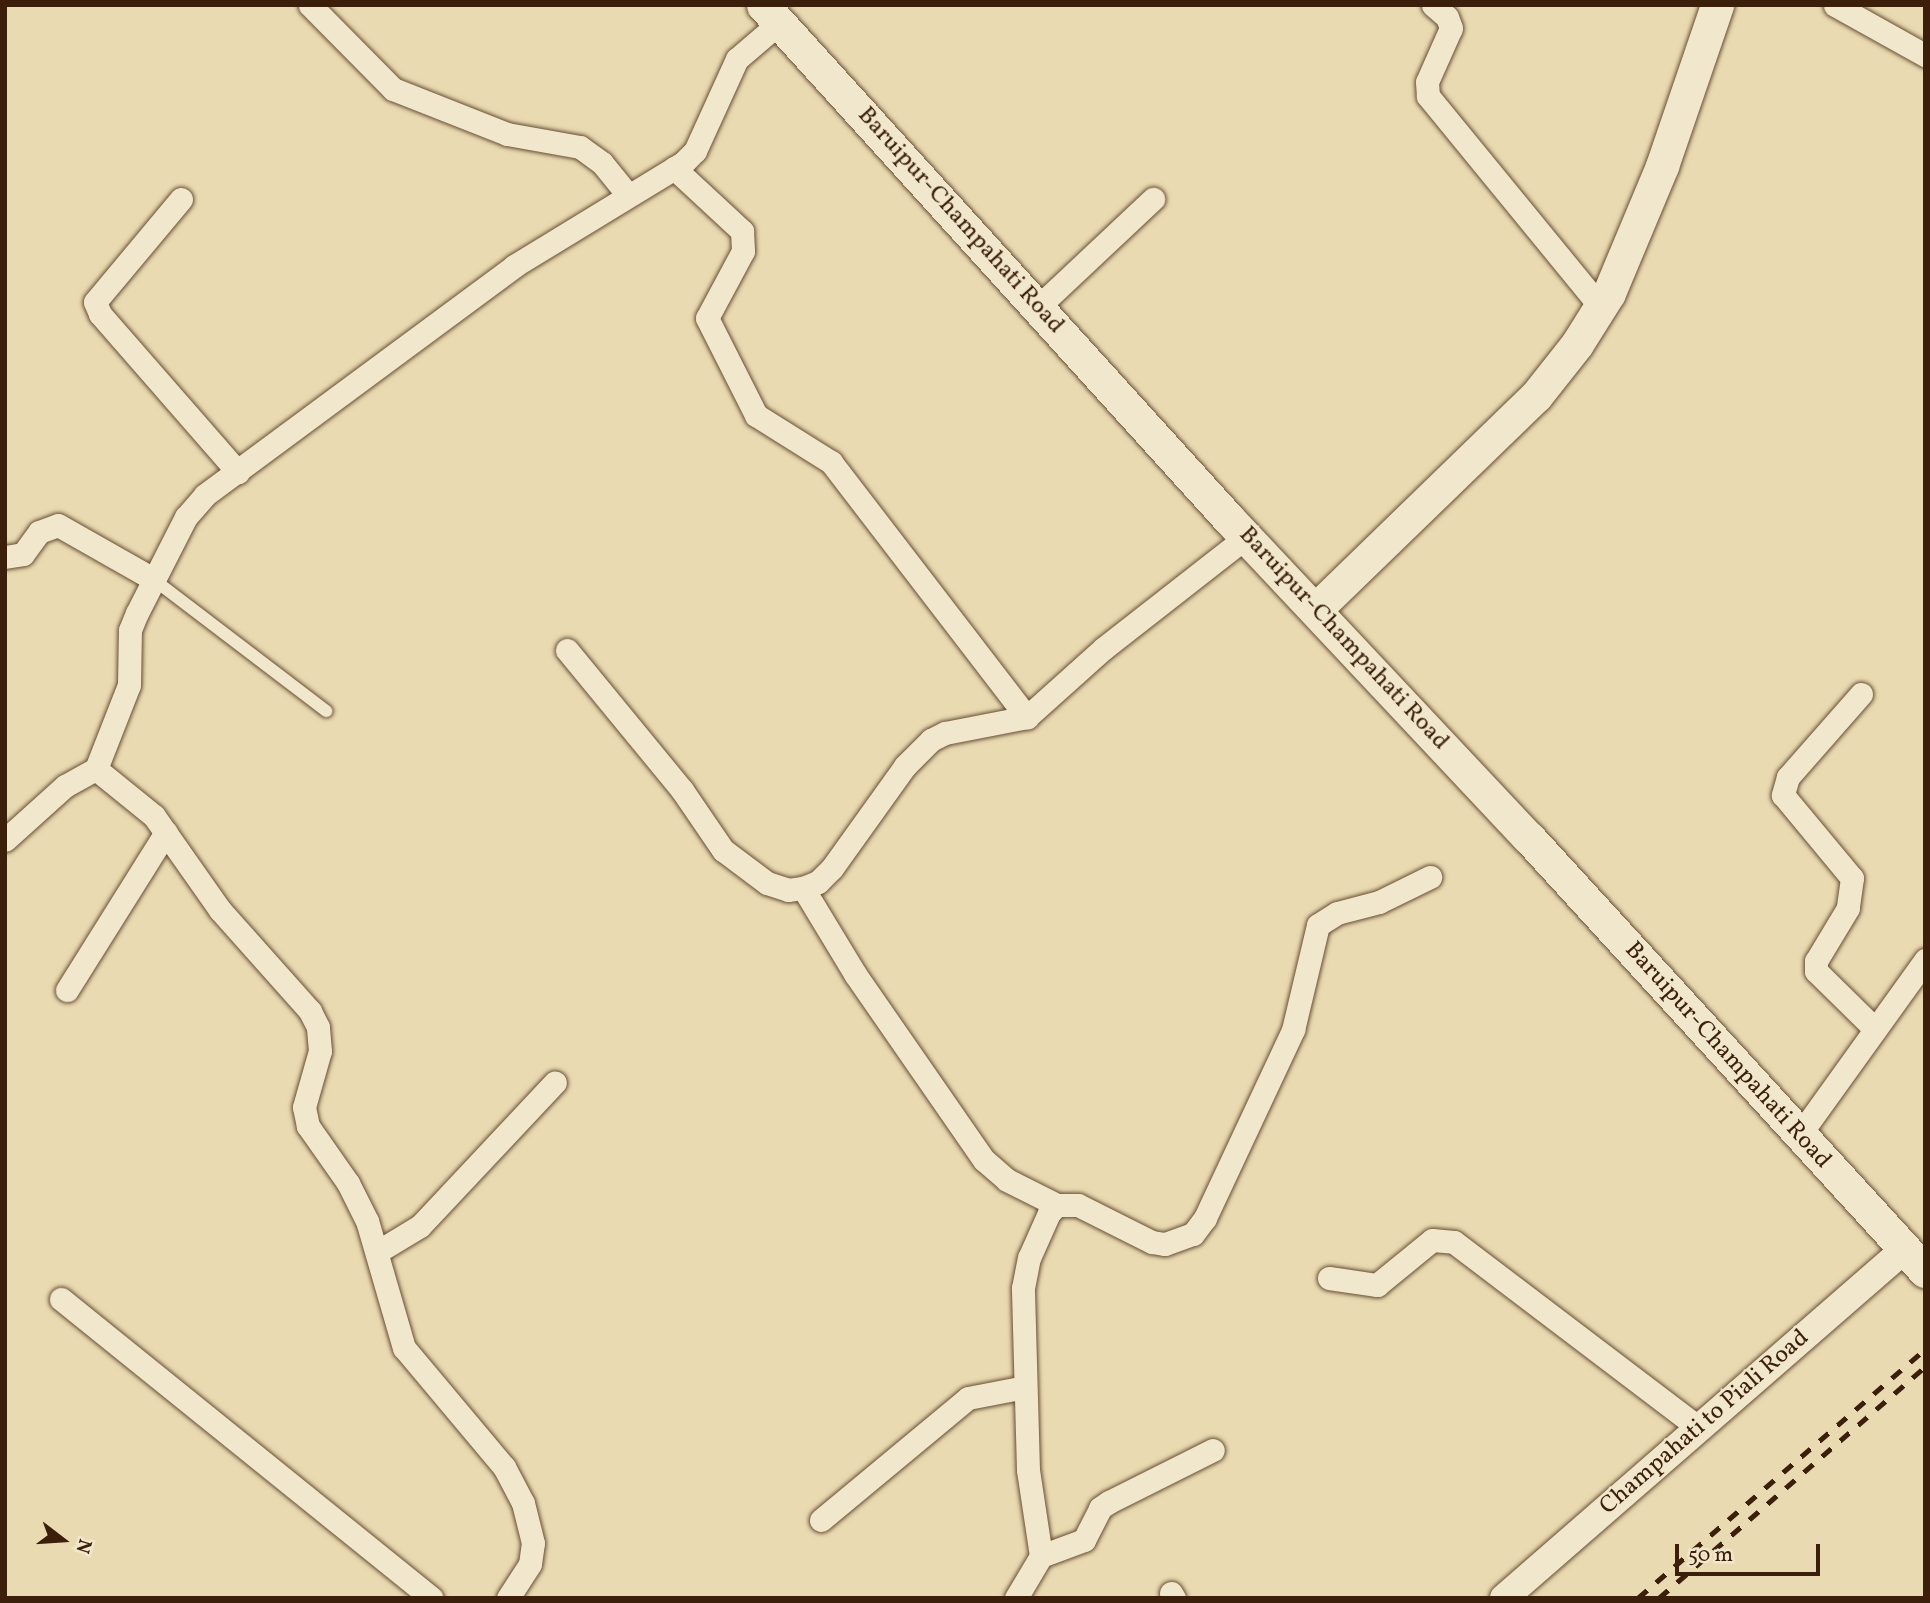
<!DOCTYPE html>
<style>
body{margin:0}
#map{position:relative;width:1930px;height:1603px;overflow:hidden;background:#eadab1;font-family:Vollkorn,serif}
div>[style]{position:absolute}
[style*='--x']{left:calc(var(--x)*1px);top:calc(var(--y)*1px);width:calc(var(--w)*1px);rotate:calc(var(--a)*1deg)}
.roads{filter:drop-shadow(0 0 2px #674e34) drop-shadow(0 0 2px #674e34)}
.service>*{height:12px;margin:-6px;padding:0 6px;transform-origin:6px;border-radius:6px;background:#f1e7cc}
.minor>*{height:23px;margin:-11.5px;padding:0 11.5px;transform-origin:11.5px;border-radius:11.5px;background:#f1e7cc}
.tertiary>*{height:28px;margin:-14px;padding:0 14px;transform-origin:14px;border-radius:14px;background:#f1e7cc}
.secondary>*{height:33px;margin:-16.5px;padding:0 16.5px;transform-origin:16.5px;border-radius:16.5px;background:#f1e7cc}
.rail>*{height:5px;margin-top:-2.5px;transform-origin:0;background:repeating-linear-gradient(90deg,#3b1f0a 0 12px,transparent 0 24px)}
span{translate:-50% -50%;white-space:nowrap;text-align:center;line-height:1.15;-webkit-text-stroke:5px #f1e7cc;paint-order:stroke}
.street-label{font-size:24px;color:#3b1f0a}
.frame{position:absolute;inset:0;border:7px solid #3b1f0a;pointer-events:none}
.north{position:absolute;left:28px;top:1505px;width:70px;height:70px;-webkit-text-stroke:5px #f1e7cc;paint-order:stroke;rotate:107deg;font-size:19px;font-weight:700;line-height:28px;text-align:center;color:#3b1f0a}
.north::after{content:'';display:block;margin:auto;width:24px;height:32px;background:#3b1f0a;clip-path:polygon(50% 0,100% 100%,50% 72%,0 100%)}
.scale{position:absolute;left:1675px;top:1544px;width:145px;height:32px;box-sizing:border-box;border:4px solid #3b1f0a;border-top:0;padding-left:9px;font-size:21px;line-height:24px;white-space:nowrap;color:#3b1f0a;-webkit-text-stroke:5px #f1e7cc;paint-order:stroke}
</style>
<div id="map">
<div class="roads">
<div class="service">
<i style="--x:153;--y:579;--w:218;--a:37.3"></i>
</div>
<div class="minor">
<i style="--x:310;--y:5;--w:118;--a:45.3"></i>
<i style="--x:393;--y:89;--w:123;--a:21.5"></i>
<i style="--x:507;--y:134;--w:74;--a:10.1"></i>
<i style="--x:580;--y:147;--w:27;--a:36"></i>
<i style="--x:602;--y:163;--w:40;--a:51"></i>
<i style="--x:1433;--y:5;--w:18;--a:41"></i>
<i style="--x:1447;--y:17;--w:12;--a:70"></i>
<i style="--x:1451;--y:28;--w:59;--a:114"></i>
<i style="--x:1427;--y:82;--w:14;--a:86"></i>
<i style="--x:1428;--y:96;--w:271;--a:50.7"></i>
<i style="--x:1835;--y:5;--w:103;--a:29.1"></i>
<i style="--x:674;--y:168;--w:93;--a:42.8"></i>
<i style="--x:742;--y:231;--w:20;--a:87"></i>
<i style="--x:743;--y:251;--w:76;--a:118.2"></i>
<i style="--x:707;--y:318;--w:109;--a:63.2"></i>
<i style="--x:756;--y:415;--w:89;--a:32.1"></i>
<i style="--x:831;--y:462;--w:322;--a:52.5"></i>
<i style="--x:181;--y:199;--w:134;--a:129.9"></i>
<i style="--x:95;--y:302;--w:13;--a:67"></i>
<i style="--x:100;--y:314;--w:210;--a:48.9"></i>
<i style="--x:1038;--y:307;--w:158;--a:-43.2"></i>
<i style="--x:5;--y:557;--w:18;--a:-9"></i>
<i style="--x:23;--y:554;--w:27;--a:-54"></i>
<i style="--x:39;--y:532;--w:20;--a:-20"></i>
<i style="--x:58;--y:525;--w:109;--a:29.6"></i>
<i style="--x:567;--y:650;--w:181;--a:50.6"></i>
<i style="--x:682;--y:790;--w:73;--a:55.7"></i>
<i style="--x:723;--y:850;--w:55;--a:36.9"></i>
<i style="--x:767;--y:883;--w:22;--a:18"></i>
<i style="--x:788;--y:890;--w:15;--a:-8"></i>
<i style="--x:803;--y:888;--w:16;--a:-22"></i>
<i style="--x:818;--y:882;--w:20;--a:-45"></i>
<i style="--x:832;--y:868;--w:125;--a:-54.4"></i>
<i style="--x:905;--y:766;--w:37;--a:-45"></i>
<i style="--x:931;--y:740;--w:16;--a:-27"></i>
<i style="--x:945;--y:733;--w:84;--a:-11"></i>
<i style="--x:1027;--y:717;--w:103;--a:-41.9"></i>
<i style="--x:1104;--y:648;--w:180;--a:-38"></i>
<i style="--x:1861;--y:694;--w:111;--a:131.3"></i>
<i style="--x:1788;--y:777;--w:19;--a:106"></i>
<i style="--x:1783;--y:795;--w:108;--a:50.3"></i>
<i style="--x:1852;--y:878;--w:30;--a:98"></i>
<i style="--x:1848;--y:908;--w:62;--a:121.1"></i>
<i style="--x:1816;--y:961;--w:10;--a:90"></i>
<i style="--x:1816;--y:971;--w:83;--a:44.5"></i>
<i style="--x:5;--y:840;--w:81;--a:-42"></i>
<i style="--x:65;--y:786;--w:35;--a:-29"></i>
<i style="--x:803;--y:888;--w:100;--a:58.8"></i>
<i style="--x:855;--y:974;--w:226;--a:55.3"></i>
<i style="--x:984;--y:1160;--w:30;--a:41"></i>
<i style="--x:1007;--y:1180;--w:56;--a:26.6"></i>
<i style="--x:67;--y:990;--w:186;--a:-57.9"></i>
<i style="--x:1798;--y:1137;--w:218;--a:-54.3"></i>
<i style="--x:377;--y:1252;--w:50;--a:-31.2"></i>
<i style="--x:420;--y:1226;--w:197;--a:-46.8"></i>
<i style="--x:1329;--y:1278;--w:49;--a:8.3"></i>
<i style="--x:1377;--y:1285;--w:71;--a:-39.3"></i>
<i style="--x:1432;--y:1240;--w:22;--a:5"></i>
<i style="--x:1454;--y:1242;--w:308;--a:37.2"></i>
<i style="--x:61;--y:1299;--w:476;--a:38.9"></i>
<i style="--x:821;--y:1520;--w:191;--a:-39.7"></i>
<i style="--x:968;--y:1398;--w:58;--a:-10.9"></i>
<i style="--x:1041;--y:1556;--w:46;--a:-20.4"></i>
<i style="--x:1084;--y:1540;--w:36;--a:-63"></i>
<i style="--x:1100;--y:1508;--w:11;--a:-34"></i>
<i style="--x:1109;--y:1502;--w:116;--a:-26.6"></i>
<i style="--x:1171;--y:1593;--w:6;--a:59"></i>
<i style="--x:508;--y:1598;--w:40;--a:-57.1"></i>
<i style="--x:530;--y:1564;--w:21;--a:-82"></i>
<i style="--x:533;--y:1543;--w:41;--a:-104"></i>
<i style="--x:523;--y:1503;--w:41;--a:-117.8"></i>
<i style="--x:504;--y:1467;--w:155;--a:-130"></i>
<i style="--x:404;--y:1348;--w:132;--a:-106.2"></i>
<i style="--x:367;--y:1221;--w:42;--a:-116.6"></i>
<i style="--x:348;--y:1183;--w:70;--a:-125.1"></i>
<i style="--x:308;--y:1126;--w:19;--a:-102"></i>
<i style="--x:304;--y:1107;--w:58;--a:-74.1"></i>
<i style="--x:320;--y:1051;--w:24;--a:-95"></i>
<i style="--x:318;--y:1027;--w:18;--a:-117"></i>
<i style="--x:310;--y:1011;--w:135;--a:-131.7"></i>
<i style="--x:220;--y:910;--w:115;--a:-125.1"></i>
<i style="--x:154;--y:816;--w:75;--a:-141"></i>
<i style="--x:96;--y:769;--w:90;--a:-68.6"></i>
<i style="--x:129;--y:685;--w:55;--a:-89"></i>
<i style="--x:130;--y:630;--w:18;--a:-68"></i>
<i style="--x:137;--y:613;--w:108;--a:-63"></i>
<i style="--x:186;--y:517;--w:29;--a:-49"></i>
<i style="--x:205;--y:495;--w:385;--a:-36.5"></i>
<i style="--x:514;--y:266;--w:198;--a:-31.4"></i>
<i style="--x:683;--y:163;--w:17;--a:-45"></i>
<i style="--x:695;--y:151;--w:101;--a:-65.5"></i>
<i style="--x:737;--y:59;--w:55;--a:-40.6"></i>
<i style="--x:1016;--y:1598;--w:49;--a:-59.2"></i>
<i style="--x:1041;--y:1556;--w:87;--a:-98.6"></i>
<i style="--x:1028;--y:1470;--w:182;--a:-91.6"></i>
<i style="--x:1023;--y:1288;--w:31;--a:-79"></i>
<i style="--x:1029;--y:1258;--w:49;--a:-66"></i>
<i style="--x:1049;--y:1213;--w:11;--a:-45"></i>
<i style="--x:1057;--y:1205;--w:21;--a:0"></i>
<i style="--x:1078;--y:1205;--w:83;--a:26.6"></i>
<i style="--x:1152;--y:1242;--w:13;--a:9"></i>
<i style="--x:1165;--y:1244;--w:30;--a:-20"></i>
<i style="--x:1193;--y:1234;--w:20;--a:-53"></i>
<i style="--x:1205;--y:1218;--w:208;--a:-64.9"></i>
<i style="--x:1293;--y:1030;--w:108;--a:-76.6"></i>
<i style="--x:1318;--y:925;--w:22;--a:-32"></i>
<i style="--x:1337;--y:913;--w:43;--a:-14.7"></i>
<i style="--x:1379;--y:902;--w:57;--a:-26.1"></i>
</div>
<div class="tertiary">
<i style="--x:1504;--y:1598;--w:533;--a:-41.04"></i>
</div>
<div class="secondary">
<i style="--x:763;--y:5;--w:692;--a:47.81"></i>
<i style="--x:1228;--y:518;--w:439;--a:46.8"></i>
<i style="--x:1529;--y:838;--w:587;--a:47.56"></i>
<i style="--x:1315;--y:610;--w:308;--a:-44.1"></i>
<i style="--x:1536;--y:396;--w:66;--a:-51.7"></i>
<i style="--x:1577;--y:344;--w:60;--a:-57.9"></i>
<i style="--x:1609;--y:293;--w:138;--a:-67.3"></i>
<i style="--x:1662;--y:166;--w:170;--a:-71.1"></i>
</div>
</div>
<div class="rail">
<i style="--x:1638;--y:1598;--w:380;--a:-40.9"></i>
<i style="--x:1659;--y:1598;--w:352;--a:-41"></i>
</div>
<div class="street-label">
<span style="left:960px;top:221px;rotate:48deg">Baruipur-Champahati Road</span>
<span style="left:1343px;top:639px;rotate:47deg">Baruipur-Champahati Road</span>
<span style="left:1727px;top:1056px;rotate:48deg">Baruipur-Champahati Road</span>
<span style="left:1705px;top:1423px;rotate:-41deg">Champahati to Piali Road</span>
</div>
<div class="frame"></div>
<div class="north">N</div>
<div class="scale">50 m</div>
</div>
